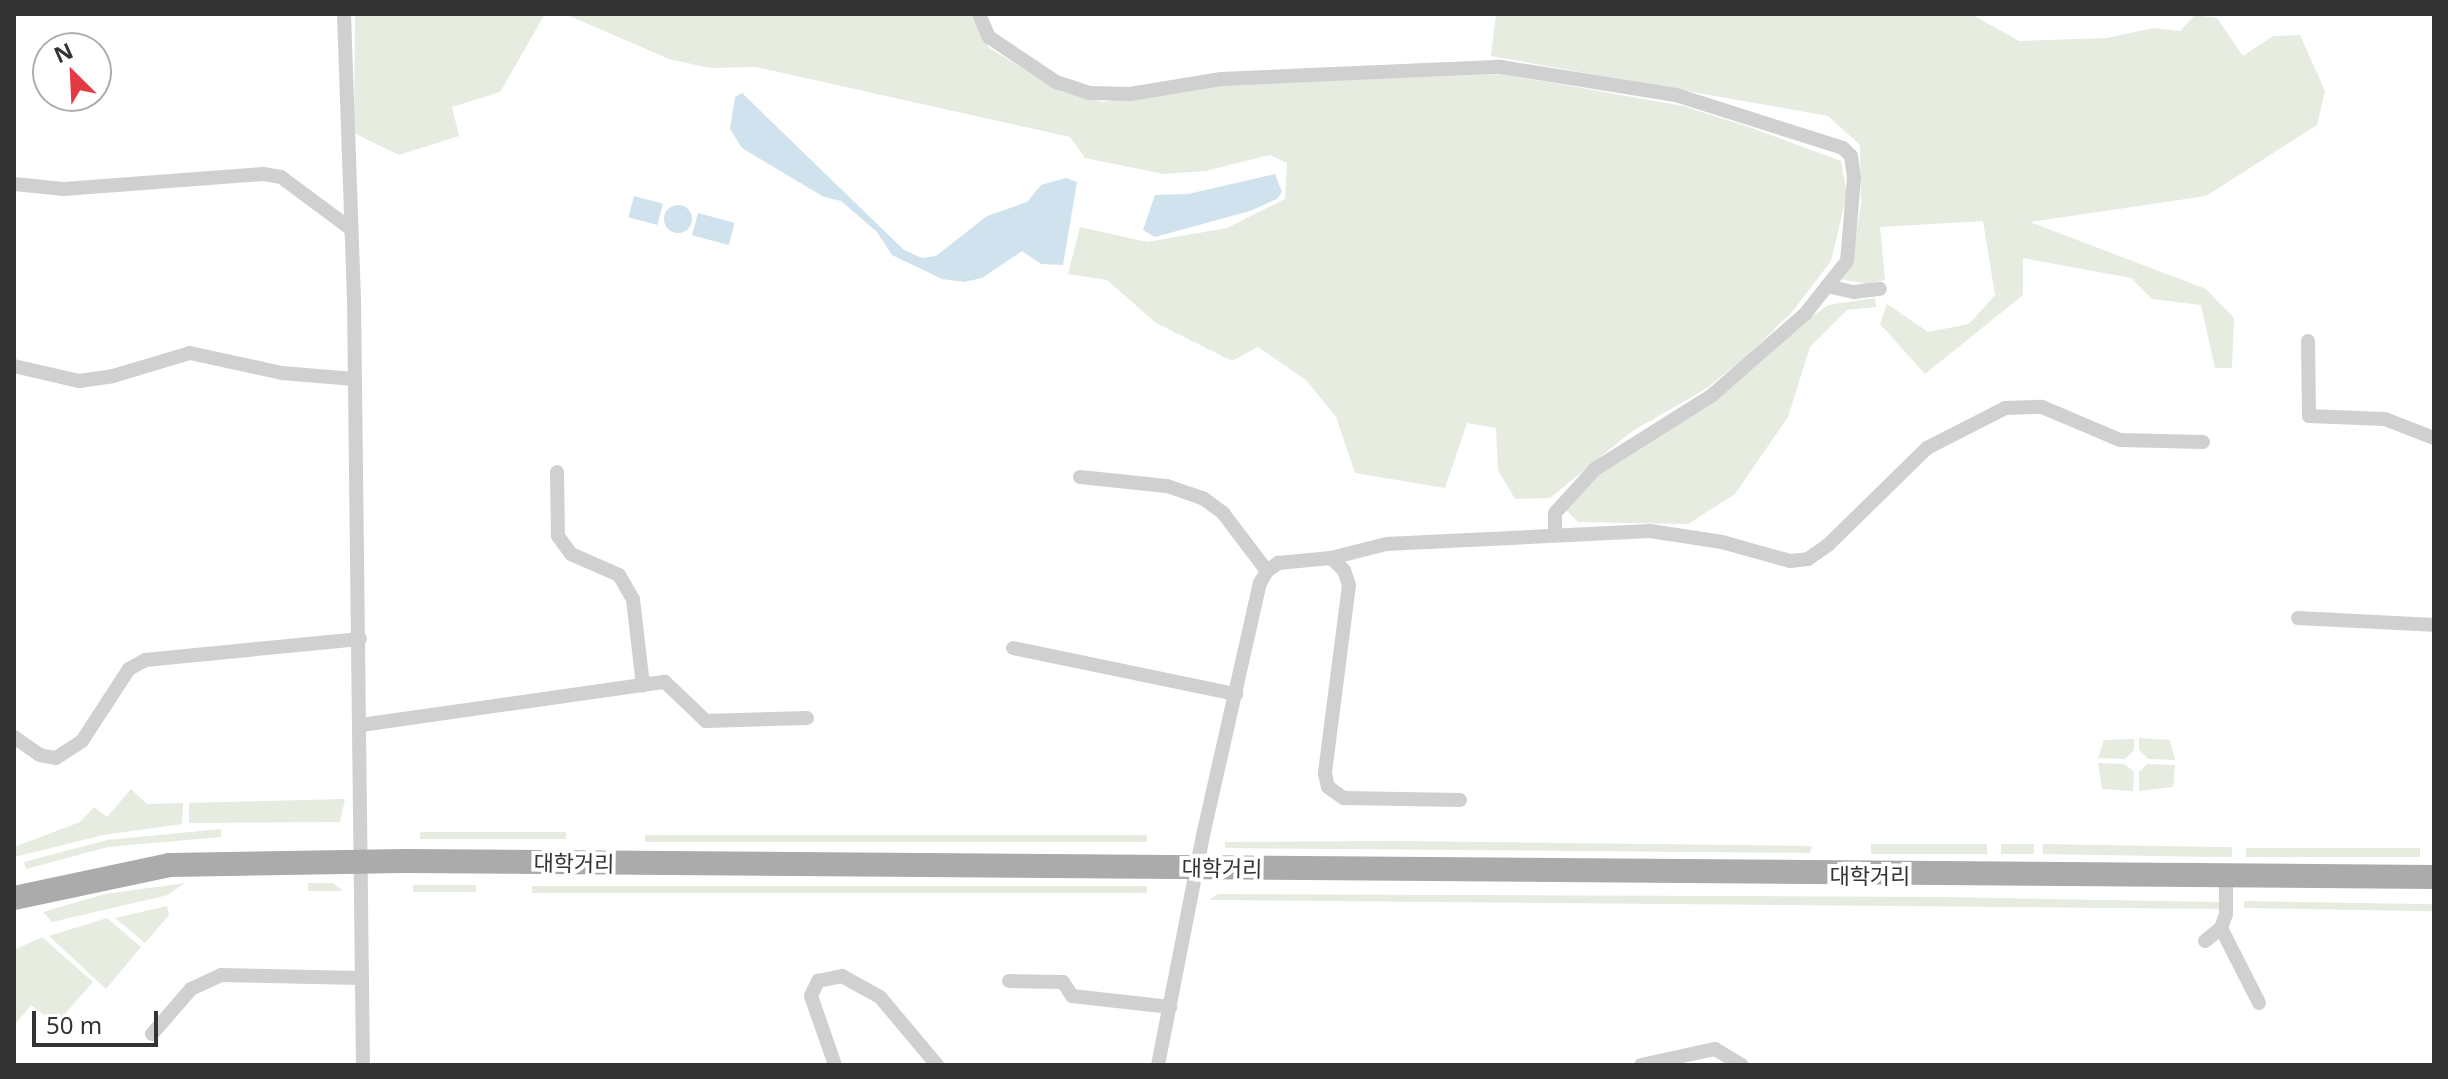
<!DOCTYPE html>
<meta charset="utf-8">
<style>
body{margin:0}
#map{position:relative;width:2448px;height:1079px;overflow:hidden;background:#fff;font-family:"Noto Sans","Noto Sans KR",sans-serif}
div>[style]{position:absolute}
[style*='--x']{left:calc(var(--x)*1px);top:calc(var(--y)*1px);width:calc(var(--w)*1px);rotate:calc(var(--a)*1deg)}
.green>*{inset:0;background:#e6ecdf;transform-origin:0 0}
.water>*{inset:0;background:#cfe2ee;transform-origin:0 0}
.round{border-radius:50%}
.minor>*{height:14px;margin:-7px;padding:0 7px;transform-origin:7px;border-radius:7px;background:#d0d0d0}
.primary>*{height:24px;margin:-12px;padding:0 12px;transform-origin:12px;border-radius:12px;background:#ababab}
span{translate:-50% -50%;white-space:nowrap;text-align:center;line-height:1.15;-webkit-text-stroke:8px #fff;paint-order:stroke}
.street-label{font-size:22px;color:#333}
.frame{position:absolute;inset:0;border:16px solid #333;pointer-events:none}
.north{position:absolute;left:32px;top:32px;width:80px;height:80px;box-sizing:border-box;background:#fff;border:2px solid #adadad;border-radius:50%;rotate:336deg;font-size:22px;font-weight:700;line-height:32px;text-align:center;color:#333}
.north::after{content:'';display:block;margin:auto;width:28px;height:36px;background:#e63946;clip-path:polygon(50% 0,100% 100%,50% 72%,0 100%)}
.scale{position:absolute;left:32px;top:1011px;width:126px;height:36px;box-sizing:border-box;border:4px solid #333;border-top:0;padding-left:10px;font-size:24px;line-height:28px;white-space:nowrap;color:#333;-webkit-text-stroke:6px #fff;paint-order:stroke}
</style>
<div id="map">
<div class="green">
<i style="clip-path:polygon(355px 14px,545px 14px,500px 92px,452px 107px,459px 136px,399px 155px,354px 133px)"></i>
<i style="clip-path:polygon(565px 14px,971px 14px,989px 48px,1062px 92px,1102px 102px,1223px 85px,1503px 74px,1683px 106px,1752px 128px,1841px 161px,1847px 194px,1831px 261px,1792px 312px,1749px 354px,1707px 388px,1631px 432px,1550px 498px,1515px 499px,1498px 470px,1496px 428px,1467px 423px,1445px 488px,1355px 473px,1336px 417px,1306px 380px,1258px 347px,1232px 361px,1156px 323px,1107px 280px,1068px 274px,1080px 227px,1147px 242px,1227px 228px,1285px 199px,1287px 163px,1270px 155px,1206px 171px,1164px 174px,1085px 158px,1070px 137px,756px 67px,710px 68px,669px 59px)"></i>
<i style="clip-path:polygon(1496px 14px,1971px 14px,2019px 41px,2107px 38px,2154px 28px,2180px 31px,2195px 15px,2217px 18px,2243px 56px,2273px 36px,2300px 35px,2325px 91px,2317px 125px,2206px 196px,2030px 222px,2206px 289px,2234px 318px,2232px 368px,2215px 368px,2201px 305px,2152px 299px,2131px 278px,2023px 258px,2023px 295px,1925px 374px,1880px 324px,1887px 304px,1928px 332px,1969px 324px,1995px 295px,1983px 221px,1880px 227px,1885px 280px,1867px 284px,1840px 279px,1852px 261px,1861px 203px,1860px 145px,1828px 116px,1491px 56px)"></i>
<i style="clip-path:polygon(1875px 298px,1876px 307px,1847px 310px,1810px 347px,1788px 417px,1735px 494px,1688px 524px,1578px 522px,1565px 509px,1598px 472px,1828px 305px)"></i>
<i style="clip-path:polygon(2139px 738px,2170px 740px,2175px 760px,2148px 759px,2139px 750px)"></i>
<i style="clip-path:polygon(2134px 739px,2134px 750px,2125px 759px,2098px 758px,2104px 740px)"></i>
<i style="clip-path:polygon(2098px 763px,2125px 764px,2134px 772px,2133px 791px,2102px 789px)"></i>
<i style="clip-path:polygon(2147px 764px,2175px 765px,2173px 787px,2139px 791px,2139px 772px)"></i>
<i style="clip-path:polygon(131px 789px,147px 804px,183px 803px,182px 824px,103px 835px,14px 857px,14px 847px,80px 822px,94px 807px,107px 817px)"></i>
<i style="clip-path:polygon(345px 799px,340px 822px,189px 823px,189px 803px)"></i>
<i style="clip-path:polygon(221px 829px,221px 837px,108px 847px,26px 869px,24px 862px,107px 840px)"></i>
<i style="left:420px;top:832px;width:146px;height:7px"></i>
<i style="left:645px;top:835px;width:502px;height:7px"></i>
<i style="clip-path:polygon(1225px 842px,1392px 841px,1812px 846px,1810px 853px,1225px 848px)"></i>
<i style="left:1987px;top:844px;width:10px;height:116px;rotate:90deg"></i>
<i style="left:2001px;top:844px;width:33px;height:10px"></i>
<i style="left:2043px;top:844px;width:189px;height:10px;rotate:1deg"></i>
<i style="left:2420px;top:848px;width:9px;height:174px;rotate:90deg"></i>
<i style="clip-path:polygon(185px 883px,168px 895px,52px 922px,43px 912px,105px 894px)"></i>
<i style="clip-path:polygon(308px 883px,333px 883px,343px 891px,308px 891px)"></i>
<i style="left:413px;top:885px;width:63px;height:7px"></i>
<i style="left:532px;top:886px;width:615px;height:7px"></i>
<i style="clip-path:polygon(1218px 894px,1941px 897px,2220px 902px,2220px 909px,1209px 900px)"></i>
<i style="left:2244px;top:901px;width:190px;height:7px;rotate:1deg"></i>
<i style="clip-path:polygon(167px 906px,169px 915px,145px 943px,115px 918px)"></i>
<i style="clip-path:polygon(107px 918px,141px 947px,106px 989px,49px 936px)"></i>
<i style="clip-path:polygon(42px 937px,93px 982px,56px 1024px,31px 1005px,14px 1026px,14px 950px)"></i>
</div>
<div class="water">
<i style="clip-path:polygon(742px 93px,904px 250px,922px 258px,936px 256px,987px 216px,1027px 202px,1041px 185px,1066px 178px,1077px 182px,1063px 265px,1041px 264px,1022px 251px,982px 278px,964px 282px,942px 279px,892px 255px,877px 232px,841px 201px,824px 197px,742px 148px,730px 129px,735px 97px)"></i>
<i style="clip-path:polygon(1275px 174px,1282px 192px,1277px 199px,1250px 211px,1155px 237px,1143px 230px,1155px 195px,1188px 194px)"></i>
<i style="left:634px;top:196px;width:30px;height:22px;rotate:15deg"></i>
<i class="round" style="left:664px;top:205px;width:28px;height:28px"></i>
<i style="left:698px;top:213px;width:38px;height:23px;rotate:15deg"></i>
</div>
<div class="minor">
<i style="--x:344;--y:14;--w:286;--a:88"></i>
<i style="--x:354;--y:300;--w:765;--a:89.33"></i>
<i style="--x:979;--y:14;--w:25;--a:67"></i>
<i style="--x:989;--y:37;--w:81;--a:33.9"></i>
<i style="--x:1056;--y:82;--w:35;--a:18"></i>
<i style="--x:1089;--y:93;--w:41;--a:1.4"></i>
<i style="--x:1130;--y:94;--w:92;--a:-9.4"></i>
<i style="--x:1221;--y:79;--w:280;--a:-2.5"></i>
<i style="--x:1501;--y:67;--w:177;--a:9.1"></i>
<i style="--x:1676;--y:95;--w:175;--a:17.6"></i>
<i style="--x:1843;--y:148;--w:11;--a:45"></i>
<i style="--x:1851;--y:156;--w:22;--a:82"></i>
<i style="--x:1854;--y:178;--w:83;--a:94.8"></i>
<i style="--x:1847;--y:261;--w:68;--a:128.4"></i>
<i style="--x:1805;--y:314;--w:125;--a:138.9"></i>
<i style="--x:1711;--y:396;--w:137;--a:147.8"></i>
<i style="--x:1595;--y:469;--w:59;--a:132.3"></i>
<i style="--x:1555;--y:513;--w:22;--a:90"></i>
<i style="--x:14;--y:184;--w:50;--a:5.7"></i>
<i style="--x:64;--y:189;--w:200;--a:-4.3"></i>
<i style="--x:263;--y:174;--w:18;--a:9"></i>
<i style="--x:281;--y:177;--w:87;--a:36.6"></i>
<i style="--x:1827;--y:286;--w:28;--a:13"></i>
<i style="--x:1854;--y:292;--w:26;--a:-7"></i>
<i style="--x:2308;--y:341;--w:75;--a:89.2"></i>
<i style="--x:2309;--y:416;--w:76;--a:2.3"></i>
<i style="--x:2385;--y:419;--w:53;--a:21.2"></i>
<i style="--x:14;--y:366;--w:67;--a:13"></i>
<i style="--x:79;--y:381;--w:34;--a:-8"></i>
<i style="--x:113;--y:376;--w:80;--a:-16.6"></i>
<i style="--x:190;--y:353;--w:94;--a:12.3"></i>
<i style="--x:282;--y:373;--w:72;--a:4.8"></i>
<i style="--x:557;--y:472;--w:64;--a:89.1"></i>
<i style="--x:558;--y:536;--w:22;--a:54"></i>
<i style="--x:571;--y:554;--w:52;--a:23.6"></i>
<i style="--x:619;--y:575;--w:28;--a:60"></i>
<i style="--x:633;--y:599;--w:87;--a:83.4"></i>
<i style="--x:1080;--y:477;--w:87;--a:5.9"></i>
<i style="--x:1167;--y:486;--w:39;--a:19"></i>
<i style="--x:1204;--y:499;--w:24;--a:36"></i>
<i style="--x:1223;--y:513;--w:73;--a:52.8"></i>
<i style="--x:1331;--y:558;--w:57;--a:-14.3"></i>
<i style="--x:1386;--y:544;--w:264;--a:-2.8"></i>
<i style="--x:1650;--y:531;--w:73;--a:8.7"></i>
<i style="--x:1722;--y:542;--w:71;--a:15.6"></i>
<i style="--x:1790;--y:561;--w:18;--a:-6"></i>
<i style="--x:1808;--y:559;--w:24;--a:-35"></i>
<i style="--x:1828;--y:545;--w:139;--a:-44.4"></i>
<i style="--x:1927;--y:448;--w:88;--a:-27.1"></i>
<i style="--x:2005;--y:408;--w:37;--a:-2"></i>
<i style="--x:2042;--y:407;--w:85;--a:22.9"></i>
<i style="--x:2120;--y:440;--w:83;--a:1.4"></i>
<i style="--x:2298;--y:618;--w:136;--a:2.9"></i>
<i style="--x:1013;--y:648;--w:228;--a:11.7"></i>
<i style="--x:361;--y:725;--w:307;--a:-8.1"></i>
<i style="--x:665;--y:682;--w:57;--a:43.6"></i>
<i style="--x:706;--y:721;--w:101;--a:-1.7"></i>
<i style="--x:14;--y:737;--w:32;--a:35"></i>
<i style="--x:40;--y:755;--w:16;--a:11"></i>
<i style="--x:56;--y:758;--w:31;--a:-33"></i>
<i style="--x:82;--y:741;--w:86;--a:-56.9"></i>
<i style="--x:129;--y:669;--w:18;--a:-29"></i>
<i style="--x:145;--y:660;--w:216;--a:-5.6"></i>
<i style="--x:2221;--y:928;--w:84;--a:63.1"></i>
<i style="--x:2205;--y:941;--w:21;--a:-39"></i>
<i style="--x:2221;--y:928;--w:15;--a:-70"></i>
<i style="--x:2226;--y:914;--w:37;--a:-90"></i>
<i style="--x:1009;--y:981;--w:54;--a:1.1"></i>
<i style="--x:1063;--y:982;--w:17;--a:57"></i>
<i style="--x:1072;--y:996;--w:99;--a:6.4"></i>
<i style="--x:152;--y:1034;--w:60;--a:-49.1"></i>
<i style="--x:191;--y:989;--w:33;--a:-25"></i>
<i style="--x:221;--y:975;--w:140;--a:1.2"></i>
<i style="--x:835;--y:1065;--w:73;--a:-109.2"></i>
<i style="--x:811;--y:996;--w:17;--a:-65"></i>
<i style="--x:818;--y:981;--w:25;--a:-12"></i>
<i style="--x:842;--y:976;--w:43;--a:28.9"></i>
<i style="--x:880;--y:997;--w:89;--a:50"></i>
<i style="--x:1158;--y:1065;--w:238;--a:-78.9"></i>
<i style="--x:1204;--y:831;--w:254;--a:-77.3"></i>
<i style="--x:1260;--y:583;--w:14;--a:-60"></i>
<i style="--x:1267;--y:571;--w:14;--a:-36"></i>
<i style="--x:1278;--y:563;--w:53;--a:-5.4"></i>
<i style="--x:1331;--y:558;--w:18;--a:43"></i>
<i style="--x:1344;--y:570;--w:16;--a:72"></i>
<i style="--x:1349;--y:585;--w:190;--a:97.3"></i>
<i style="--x:1325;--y:773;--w:14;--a:78"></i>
<i style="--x:1328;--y:787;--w:19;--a:35"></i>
<i style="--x:1344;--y:798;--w:116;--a:1"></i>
<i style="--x:1641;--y:1065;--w:76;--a:-12.2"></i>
<i style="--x:1715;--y:1049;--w:31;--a:31"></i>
</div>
<div class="primary">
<i style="--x:14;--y:898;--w:158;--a:-12"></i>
<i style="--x:169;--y:865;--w:236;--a:-1"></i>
<i style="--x:405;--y:861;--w:2029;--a:0.45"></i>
</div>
<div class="street-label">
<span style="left:574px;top:863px;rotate:1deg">대학거리</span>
<span style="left:1222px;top:868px;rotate:1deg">대학거리</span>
<span style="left:1870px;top:876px">대학거리</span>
</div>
<div class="frame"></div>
<div class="north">N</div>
<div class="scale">50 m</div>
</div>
